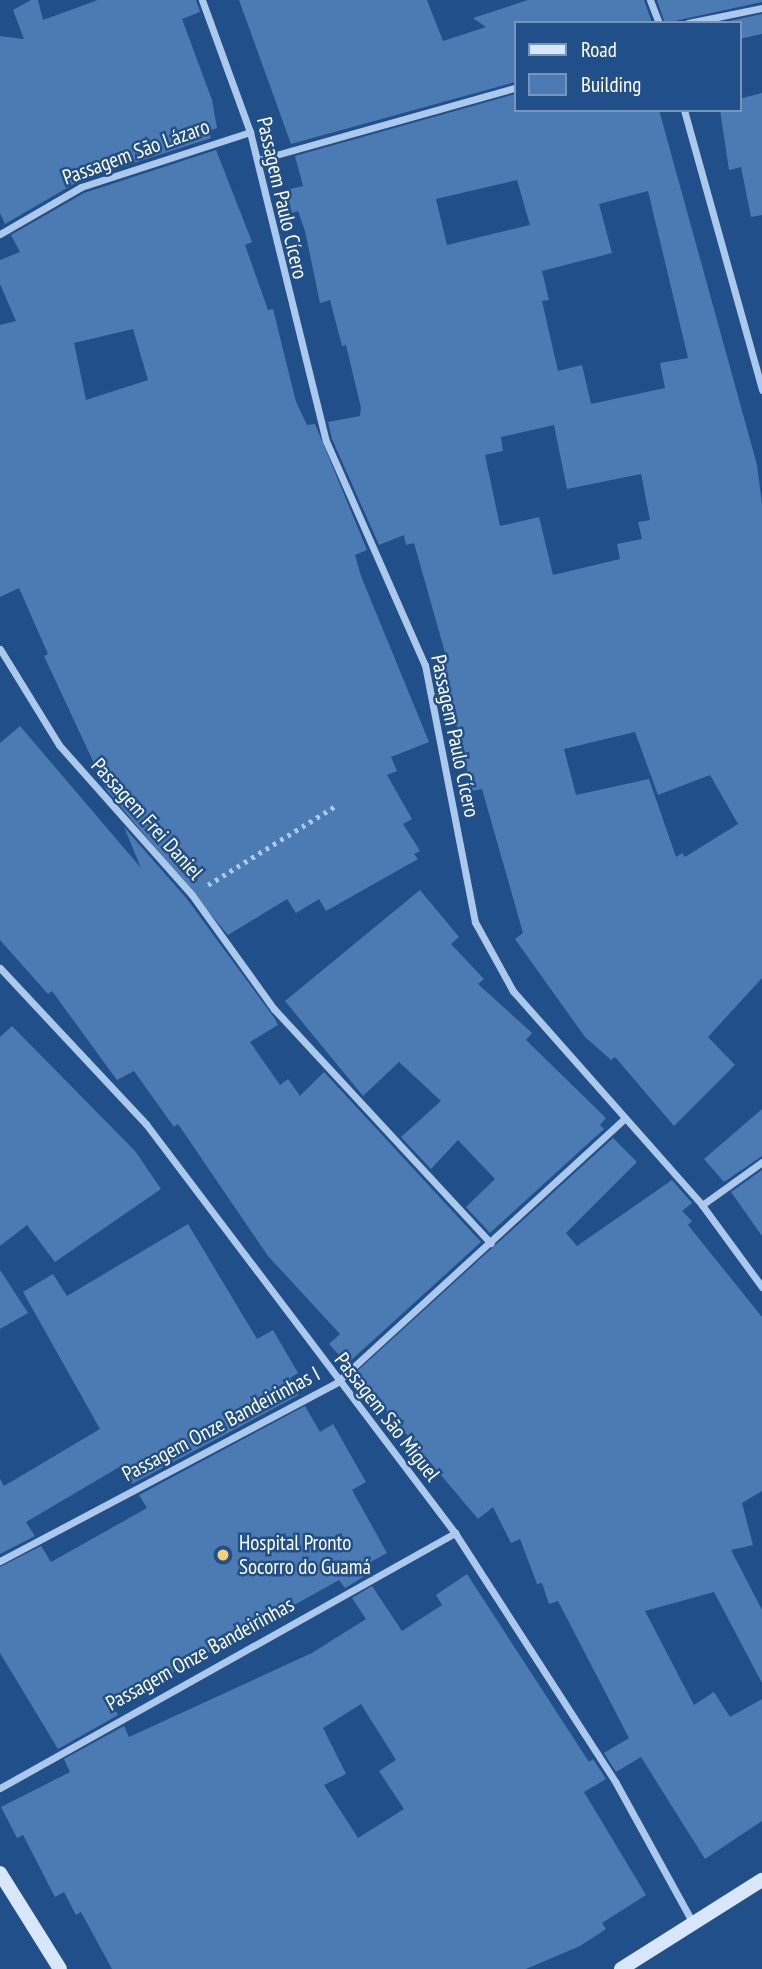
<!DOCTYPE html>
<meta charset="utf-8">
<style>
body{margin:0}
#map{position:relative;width:762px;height:1969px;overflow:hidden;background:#204f8a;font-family:"PT Sans Narrow",sans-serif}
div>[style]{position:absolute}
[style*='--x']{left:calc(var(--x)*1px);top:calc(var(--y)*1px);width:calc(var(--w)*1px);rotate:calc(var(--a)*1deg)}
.building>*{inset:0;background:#4c7bb3}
.path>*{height:4.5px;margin-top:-2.25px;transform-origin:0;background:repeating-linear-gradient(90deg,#acc9eb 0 3.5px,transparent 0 8.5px)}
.minor>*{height:7px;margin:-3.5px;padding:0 3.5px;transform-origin:3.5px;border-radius:3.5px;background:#acc9eb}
.secondary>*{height:14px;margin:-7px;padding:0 7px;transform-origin:7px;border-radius:7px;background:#d7e6f8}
.dots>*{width:19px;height:19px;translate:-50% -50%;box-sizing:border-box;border:4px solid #204f8a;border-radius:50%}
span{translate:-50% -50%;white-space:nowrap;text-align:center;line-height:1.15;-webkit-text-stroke:5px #204f8a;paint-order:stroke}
.street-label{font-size:21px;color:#fff}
.poi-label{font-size:21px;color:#fff}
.left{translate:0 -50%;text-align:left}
.legend{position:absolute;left:514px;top:21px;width:228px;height:91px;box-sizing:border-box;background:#204f8a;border:2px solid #7995b9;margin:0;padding:9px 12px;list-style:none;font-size:21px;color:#fff}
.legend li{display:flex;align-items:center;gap:14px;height:35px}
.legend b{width:35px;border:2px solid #7995b9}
</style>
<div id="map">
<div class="building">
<i style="clip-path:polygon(31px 0,38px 0,43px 20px,98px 0,196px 0,200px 12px,182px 19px,212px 100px,217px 128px,209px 131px,211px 138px,79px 181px,5px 224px,0 213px,0 36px,24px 39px,13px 10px)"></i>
<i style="clip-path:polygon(239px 0,427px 0,443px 41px,486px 27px,473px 18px,528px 0,644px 0,652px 23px,515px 23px,515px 82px,291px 144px)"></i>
<i style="clip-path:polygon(657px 0,762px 0,762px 2px,665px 23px)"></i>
<i style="clip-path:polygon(762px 14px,762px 34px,739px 39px,739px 23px,720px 23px)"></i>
<i style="clip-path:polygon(762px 93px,762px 215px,751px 217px,741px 167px,729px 170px,720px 110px,739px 110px,739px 99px)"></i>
<i style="clip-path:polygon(evenodd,515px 94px,515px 110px,659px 110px,757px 465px,762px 504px,762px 978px,708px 1037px,735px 1065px,674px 1126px,615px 1057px,611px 1060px,585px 1037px,515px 939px,523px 933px,482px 789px,472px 791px,441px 658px,446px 656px,414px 543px,406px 545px,404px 535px,379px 545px,332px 439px,328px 422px,360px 416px,361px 408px,346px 345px,342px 346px,330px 300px,320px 303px,305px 231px,298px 211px,292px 213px,286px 190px,303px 186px,295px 156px,515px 94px,517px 180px,530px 225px,447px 245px,436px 199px,517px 180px,515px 94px,648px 191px,688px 358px,660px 363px,665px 388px,591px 404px,582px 365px,558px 371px,542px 301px,549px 300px,542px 271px,612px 253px,599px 204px,648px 191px,515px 94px,554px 425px,567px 489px,641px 474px,650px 520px,638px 522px,642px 539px,617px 544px,620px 559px,553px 575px,539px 517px,500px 526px,485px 455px,503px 451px,501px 437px,554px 425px,515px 94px,635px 732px,658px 795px,710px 775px,738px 824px,685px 857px,682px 853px,676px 857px,649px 779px,576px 795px,564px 749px,635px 732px)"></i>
<i style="clip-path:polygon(evenodd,216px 150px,252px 242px,245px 245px,268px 310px,273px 309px,296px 402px,307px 425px,315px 424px,367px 550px,355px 555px,361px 576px,429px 742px,391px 757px,397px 771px,387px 775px,412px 819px,403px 824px,420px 851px,414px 854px,418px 859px,326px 911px,319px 899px,296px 913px,287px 899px,228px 935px,106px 789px,44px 656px,48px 654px,19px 588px,0 597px,0 325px,16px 321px,0 284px,0 260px,20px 252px,11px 235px,84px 193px,216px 150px,133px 329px,148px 380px,86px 400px,74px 343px,133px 329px)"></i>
<i style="clip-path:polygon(20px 726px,141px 868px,124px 827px,187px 899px,275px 1019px,278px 1025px,250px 1042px,280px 1085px,288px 1079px,300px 1096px,324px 1072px,481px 1242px,347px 1364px,329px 1344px,340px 1334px,268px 1256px,178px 1124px,174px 1127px,134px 1071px,117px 1080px,52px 991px,48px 994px,0 940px,0 743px)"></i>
<i style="clip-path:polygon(420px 890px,459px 937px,451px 944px,484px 979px,478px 984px,532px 1033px,526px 1040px,606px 1118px,600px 1125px,604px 1129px,490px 1233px,466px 1207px,495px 1179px,458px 1140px,431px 1169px,401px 1137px,441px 1101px,399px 1062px,363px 1096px,285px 1001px)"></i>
<i style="clip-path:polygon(12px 1026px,135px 1151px,161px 1189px,55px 1262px,27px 1225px,0 1246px,0 1037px)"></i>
<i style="clip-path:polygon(762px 1109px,762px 1156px,724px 1182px,704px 1159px)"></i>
<i style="clip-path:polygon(613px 1138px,637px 1162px,566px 1233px,577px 1246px,672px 1180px,692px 1203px,682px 1211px,692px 1221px,688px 1225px,762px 1317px,762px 1491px,742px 1503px,753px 1545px,731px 1550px,762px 1610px,762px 1683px,714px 1592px,645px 1611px,694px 1705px,714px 1692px,730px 1717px,762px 1699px,762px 1821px,705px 1859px,641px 1757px,616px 1772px,604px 1753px,629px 1738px,558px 1601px,549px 1604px,542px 1583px,537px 1584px,520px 1539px,511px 1543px,493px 1507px,478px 1519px,355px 1373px)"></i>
<i style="clip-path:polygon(762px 1170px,762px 1236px,731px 1192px)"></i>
<i style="clip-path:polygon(188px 1224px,257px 1339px,273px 1330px,298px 1373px,290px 1378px,299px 1395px,132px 1484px,121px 1466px,26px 1522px,35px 1536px,0 1554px,0 1479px,4px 1486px,100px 1429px,23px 1292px,53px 1274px,67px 1296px)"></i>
<i style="clip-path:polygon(0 1270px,28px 1313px,0 1329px)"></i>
<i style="clip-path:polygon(305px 1406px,320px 1432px,333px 1424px,366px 1482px,352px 1490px,387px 1553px,360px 1568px,365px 1576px,345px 1588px,339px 1580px,113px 1706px,118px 1715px,58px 1749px,0 1653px,0 1567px,41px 1546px,51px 1562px,147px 1508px,139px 1495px)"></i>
<i style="clip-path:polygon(evenodd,467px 1574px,589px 1762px,593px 1759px,606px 1779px,584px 1792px,646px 1895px,602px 1923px,606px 1929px,580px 1946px,526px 1969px,112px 1969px,81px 1912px,76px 1915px,64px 1892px,55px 1897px,23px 1835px,17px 1838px,1px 1807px,70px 1772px,64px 1759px,124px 1726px,129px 1737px,312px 1653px,366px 1619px,352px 1598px,372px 1586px,402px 1631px,442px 1605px,436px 1595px,467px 1574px,361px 1704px,396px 1760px,379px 1771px,404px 1809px,358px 1838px,324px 1785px,346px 1774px,323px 1728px,361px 1704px)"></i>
</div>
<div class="path">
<i style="--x:208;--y:885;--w:152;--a:-31.8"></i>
</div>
<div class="minor">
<i style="--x:202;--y:0;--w:140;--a:70"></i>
<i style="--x:250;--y:132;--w:318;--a:76.2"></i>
<i style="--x:326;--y:441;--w:245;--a:66.2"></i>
<i style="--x:425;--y:665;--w:262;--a:79"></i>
<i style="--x:475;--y:922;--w:79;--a:61.2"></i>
<i style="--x:513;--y:991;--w:286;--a:48.5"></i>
<i style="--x:702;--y:1205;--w:102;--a:53.8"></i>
<i style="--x:650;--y:0;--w:25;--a:69"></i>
<i style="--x:688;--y:23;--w:76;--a:-11.5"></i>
<i style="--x:684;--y:110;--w:291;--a:74.4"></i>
<i style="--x:258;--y:160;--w:267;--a:-15.7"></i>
<i style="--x:0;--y:234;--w:94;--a:-30.1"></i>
<i style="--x:81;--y:187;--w:178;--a:-18"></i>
<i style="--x:0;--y:649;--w:113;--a:58.4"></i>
<i style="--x:59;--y:745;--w:200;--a:48.4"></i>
<i style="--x:192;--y:895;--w:140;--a:54.3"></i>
<i style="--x:274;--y:1009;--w:319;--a:47.2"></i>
<i style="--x:0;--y:968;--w:214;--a:46.9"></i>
<i style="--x:146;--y:1124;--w:513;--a:52.93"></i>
<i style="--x:455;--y:1533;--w:297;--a:57.2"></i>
<i style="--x:616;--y:1783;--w:162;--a:61.2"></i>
<i style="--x:702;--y:1205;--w:74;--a:-35.6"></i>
<i style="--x:0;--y:1561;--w:380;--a:-27.9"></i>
<i style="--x:336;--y:1383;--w:389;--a:-42.5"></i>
<i style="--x:0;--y:1788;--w:522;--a:-29.27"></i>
</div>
<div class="secondary">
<i style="--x:0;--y:1873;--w:113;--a:58"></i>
<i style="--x:621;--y:1969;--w:167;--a:-32.3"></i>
</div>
<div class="dots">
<i style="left:223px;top:1555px;background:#f9cf6c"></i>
</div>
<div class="street-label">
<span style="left:136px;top:152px;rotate:-20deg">Passagem São Lázaro</span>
<span style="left:282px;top:198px;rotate:77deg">Passagem Paulo Cícero</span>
<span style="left:455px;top:736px;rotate:78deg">Passagem Paulo Cícero</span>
<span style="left:147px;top:819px;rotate:48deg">Passagem Frei Daniel</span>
<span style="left:387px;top:1417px;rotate:52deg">Passagem São Miguel</span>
<span style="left:221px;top:1424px;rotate:-28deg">Passagem Onze Bandeirinhas I</span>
<span style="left:200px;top:1654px;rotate:-29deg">Passagem Onze Bandeirinhas</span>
</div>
<div class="poi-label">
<span class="left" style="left:239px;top:1555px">Hospital Pronto<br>Socorro do Guamá</span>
</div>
<ul class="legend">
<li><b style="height:9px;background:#d7e6f8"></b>Road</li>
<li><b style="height:19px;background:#4c7bb3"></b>Building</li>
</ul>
</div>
